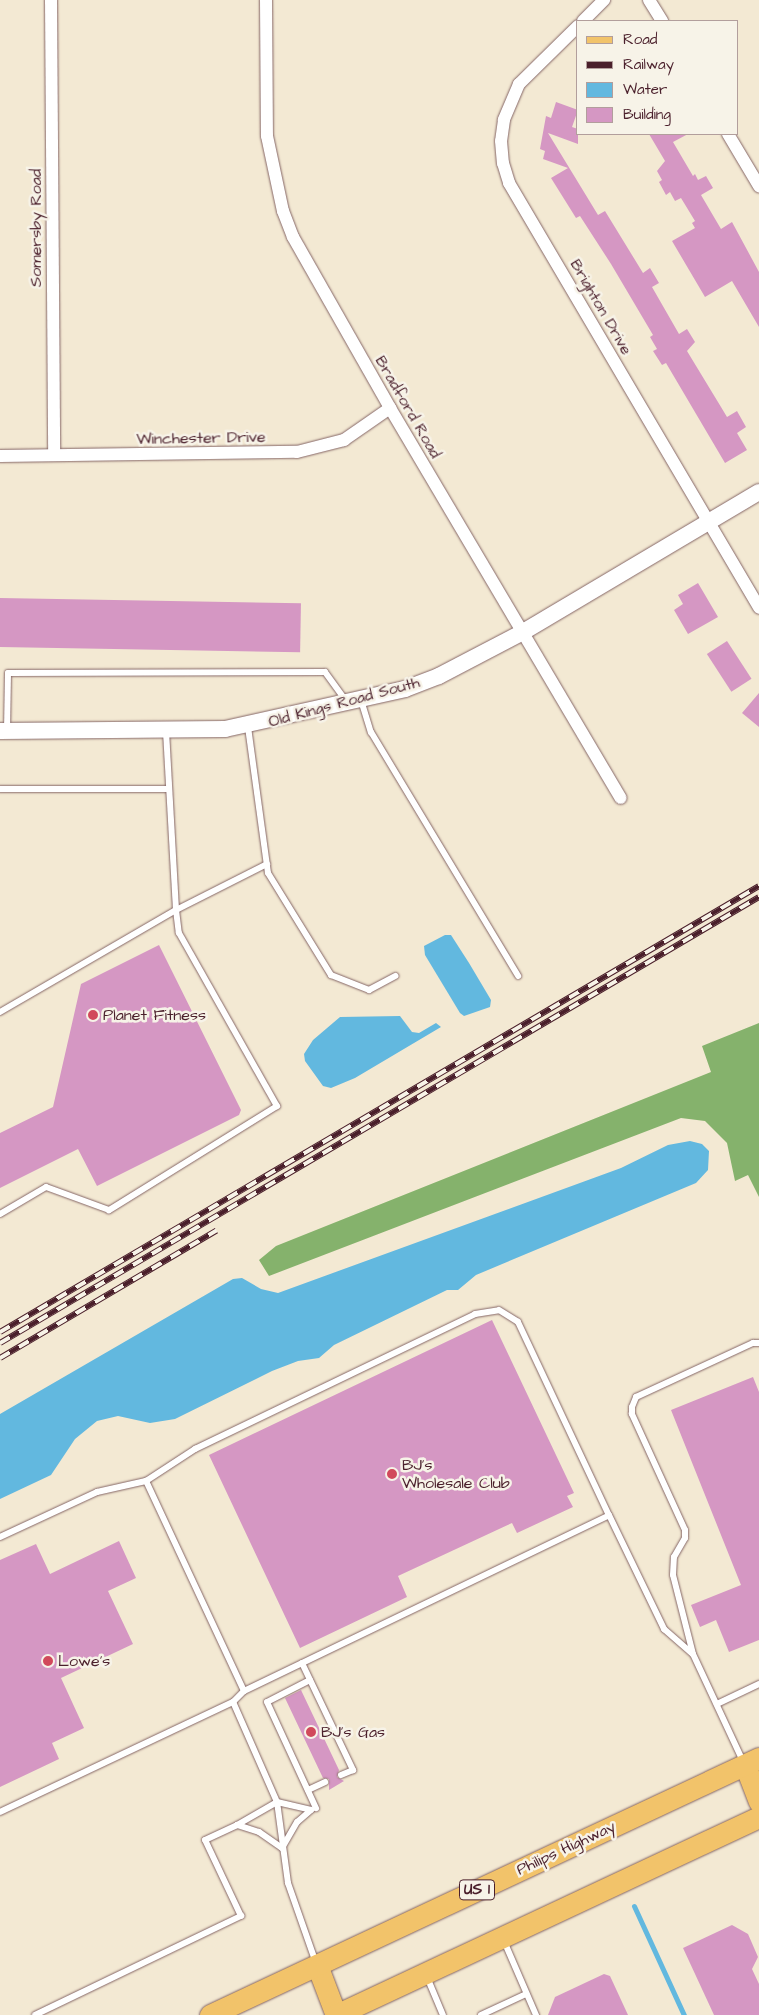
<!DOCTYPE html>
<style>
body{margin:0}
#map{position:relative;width:759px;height:2015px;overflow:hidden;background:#f3e9d3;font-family:"Architects Daughter",sans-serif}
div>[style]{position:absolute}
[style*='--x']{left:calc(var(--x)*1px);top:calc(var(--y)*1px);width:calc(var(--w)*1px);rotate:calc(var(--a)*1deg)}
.forest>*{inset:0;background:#85b26c}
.water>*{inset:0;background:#62b8df}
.stream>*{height:5px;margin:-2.5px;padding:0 2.5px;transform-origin:2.5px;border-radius:2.5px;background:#62b8df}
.building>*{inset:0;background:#d597c3;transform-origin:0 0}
.roads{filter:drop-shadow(0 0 1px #856666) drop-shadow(0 0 1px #856666)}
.service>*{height:6px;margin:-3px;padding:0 3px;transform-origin:3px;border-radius:3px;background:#fff}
.minor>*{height:12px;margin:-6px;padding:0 6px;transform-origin:6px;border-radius:6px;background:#fff}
.tertiary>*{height:16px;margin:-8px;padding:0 8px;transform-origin:8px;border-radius:8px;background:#fff}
.primary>*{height:21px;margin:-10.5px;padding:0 10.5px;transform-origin:10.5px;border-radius:10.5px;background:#f2c36a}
.rail>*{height:5.5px;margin-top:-2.75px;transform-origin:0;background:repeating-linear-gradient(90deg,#f7f3e8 0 11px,#4a1f2b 0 22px);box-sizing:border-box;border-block:1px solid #4a1f2b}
.dots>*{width:14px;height:14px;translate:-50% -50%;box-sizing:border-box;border:2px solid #f7f3e8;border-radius:50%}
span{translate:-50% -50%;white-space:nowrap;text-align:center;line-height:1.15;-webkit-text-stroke:5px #f7f3e8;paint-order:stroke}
.shield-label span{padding:1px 4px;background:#f7f3e8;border:1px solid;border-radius:4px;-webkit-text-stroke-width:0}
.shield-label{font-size:15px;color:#4a1f2b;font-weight:700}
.street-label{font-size:16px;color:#4a1f2b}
.poi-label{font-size:16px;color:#4a1f2b}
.left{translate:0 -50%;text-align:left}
.legend{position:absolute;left:576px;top:20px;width:162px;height:115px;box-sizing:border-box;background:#f7f3e8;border:1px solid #b29e9c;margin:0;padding:6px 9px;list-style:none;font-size:15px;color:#4a1f2b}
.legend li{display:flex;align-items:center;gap:10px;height:25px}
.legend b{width:25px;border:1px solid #b29e9c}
</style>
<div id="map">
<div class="forest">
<i style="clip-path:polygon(759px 1023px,759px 1197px,748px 1175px,735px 1181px,727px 1143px,705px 1121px,681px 1118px,269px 1276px,259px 1260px,276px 1246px,711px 1072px,702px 1046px)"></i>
</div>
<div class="water">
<i style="clip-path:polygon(445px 935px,451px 935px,469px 963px,491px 1000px,490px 1007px,464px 1016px,460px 1013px,425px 955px,424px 946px)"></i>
<i style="clip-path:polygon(400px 1016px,412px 1032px,419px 1033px,436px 1023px,441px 1027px,355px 1078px,331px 1088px,323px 1086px,305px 1061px,304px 1054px,313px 1040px,340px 1017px)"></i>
<i style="clip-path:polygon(690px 1141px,702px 1144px,709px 1151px,708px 1170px,696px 1183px,476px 1275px,458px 1290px,447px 1290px,334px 1345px,319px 1358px,298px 1361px,272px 1371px,175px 1419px,150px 1423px,118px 1416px,97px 1421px,75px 1439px,51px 1475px,0 1499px,0 1414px,233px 1279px,242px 1278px,261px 1289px,278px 1293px,621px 1168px,668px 1145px)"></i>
</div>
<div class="stream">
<i style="--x:634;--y:1906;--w:120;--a:65.4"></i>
</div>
<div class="building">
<i style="clip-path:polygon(556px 102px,578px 110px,572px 127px,578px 129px,578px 144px,548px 133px,598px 215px,605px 211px,643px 273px,650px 268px,659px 283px,652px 287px,679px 334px,687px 329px,695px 342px,687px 351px,721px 407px,727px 417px,737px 411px,746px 427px,737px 433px,747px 450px,725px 463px,666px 363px,662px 365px,653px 351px,657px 349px,650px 337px,653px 335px,611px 264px,580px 216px,576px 218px,551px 178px,568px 168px,543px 159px,545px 151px,540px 149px,546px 116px,551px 118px)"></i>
<i style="clip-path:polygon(649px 134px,688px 134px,673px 142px,693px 176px,695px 174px,698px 180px,706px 176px,713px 188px,701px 195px,721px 229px,732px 222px,759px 272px,759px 327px,732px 281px,705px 297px,672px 241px,695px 228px,692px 223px,695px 221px,681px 198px,675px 201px,670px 192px,666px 195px,659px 182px,662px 180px,657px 171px,665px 161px)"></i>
<i style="clip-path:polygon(698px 583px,718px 617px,688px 634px,674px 610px,683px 604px,678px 595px)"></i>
<i style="left:0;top:598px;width:301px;height:49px;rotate:1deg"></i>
<i style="left:727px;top:641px;width:45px;height:24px;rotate:57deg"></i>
<i style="clip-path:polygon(759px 693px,759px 727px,742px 713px)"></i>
<i style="clip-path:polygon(159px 945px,241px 1110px,239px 1115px,97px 1186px,78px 1149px,0 1188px,0 1133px,53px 1107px,81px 984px)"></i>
<i style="clip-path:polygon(492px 1320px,574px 1493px,567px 1496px,573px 1507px,517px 1533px,512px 1523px,398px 1576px,407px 1597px,300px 1648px,209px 1455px)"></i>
<i style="clip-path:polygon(753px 1377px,759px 1392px,759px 1640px,729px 1652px,716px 1620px,700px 1627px,691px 1605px,741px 1585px,671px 1410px)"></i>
<i style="clip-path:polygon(119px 1541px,136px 1578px,108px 1591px,133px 1644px,61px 1678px,84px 1728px,52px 1743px,59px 1759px,0 1787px,0 1560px,36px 1544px,50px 1574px)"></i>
<i style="clip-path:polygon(301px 1690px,339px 1770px,337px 1777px,344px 1781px,329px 1790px,329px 1779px,323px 1778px,285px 1698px)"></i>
<i style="clip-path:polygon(732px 1925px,748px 1934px,758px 1957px,752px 1969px,759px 1984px,759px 2015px,714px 2015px,683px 1948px)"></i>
<i style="clip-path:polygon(604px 1974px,610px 1976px,628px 2015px,548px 2015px,555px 1997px)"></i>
</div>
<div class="roads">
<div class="service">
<i style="--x:361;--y:700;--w:34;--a:73"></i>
<i style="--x:371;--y:732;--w:285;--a:58.9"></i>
<i style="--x:248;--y:727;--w:147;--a:82.2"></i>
<i style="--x:268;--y:873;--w:120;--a:58.3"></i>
<i style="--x:331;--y:975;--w:41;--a:21.5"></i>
<i style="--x:369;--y:990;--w:30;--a:-28"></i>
<i style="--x:7;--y:731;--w:58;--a:-89"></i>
<i style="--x:8;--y:673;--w:317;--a:-0.2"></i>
<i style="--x:325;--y:672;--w:34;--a:54"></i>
<i style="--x:166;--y:731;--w:179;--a:86.8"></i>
<i style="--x:176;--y:910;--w:102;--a:-26.8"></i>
<i style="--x:0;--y:789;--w:169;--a:0"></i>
<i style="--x:0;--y:1012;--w:203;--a:-30.1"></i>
<i style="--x:176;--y:910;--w:23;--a:83"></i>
<i style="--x:179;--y:933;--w:199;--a:60.5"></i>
<i style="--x:277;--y:1106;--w:198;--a:148.2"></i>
<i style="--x:109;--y:1210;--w:67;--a:-159.9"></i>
<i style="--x:46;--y:1187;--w:53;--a:149.6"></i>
<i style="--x:0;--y:1537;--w:107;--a:-24.9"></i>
<i style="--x:97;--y:1492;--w:50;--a:-12.7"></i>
<i style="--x:693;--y:1654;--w:81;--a:-104.2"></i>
<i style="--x:673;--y:1575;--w:18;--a:-87"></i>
<i style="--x:674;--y:1557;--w:22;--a:-60"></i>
<i style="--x:685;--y:1538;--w:8;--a:-90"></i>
<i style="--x:685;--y:1530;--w:128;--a:-114.6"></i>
<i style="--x:632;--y:1414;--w:7;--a:-90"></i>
<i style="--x:632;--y:1407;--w:11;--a:-68"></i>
<i style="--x:636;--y:1397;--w:129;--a:-24.8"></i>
<i style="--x:753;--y:1343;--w:6;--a:0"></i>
<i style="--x:302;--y:1663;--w:119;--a:64.5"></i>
<i style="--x:353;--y:1770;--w:13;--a:157"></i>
<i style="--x:310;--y:1680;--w:48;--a:152.9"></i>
<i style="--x:267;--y:1702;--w:117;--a:65.2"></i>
<i style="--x:244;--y:1691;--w:232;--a:-115"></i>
<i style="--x:146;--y:1481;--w:59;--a:-33.1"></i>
<i style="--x:195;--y:1449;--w:311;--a:-25.7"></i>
<i style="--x:475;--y:1314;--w:24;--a:-9"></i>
<i style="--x:499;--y:1310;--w:22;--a:32"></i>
<i style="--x:518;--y:1322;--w:213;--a:64.8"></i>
<i style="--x:717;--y:1704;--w:47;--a:-25.5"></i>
<i style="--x:308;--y:1790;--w:19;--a:-25"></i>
<i style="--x:277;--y:1802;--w:35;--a:13"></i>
<i style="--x:311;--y:1810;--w:18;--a:139"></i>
<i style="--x:297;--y:1822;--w:30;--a:120"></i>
<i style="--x:282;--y:1848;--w:28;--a:-145"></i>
<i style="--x:259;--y:1832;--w:23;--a:-162"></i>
<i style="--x:237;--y:1825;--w:46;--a:-29.9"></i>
<i style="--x:0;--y:1812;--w:258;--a:-25.3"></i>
<i style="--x:504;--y:1941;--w:81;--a:66.6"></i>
<i style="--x:316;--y:1963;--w:85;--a:-109.3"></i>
<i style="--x:288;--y:1883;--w:82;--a:-97.7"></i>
<i style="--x:277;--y:1802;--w:109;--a:-113.7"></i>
<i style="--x:233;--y:1702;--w:16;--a:-45"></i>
<i style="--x:244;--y:1691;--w:405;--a:-25.7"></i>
<i style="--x:609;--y:1515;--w:127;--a:64.2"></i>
<i style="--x:664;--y:1629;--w:38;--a:41"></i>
<i style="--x:693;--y:1654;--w:118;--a:65"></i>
<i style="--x:427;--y:1977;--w:41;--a:67.2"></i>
<i style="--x:35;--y:2015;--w:229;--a:-25.7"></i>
<i style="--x:241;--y:1916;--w:84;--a:-115.3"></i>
<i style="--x:205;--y:1840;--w:35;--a:-25"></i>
<i style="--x:481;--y:2015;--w:50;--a:-25"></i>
</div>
<div class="minor">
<i style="--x:51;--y:0;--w:455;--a:89.6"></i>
<i style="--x:266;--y:0;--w:136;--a:89.6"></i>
<i style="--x:267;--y:136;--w:77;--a:78"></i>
<i style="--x:283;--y:211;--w:28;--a:69"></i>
<i style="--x:293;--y:237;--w:197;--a:60.4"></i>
<i style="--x:390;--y:408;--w:453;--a:59.4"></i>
<i style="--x:649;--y:0;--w:25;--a:58"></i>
<i style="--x:583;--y:21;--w:30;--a:-45"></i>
<i style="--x:578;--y:26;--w:83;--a:135.5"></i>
<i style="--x:519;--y:84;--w:39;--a:113"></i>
<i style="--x:504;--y:120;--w:21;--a:98"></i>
<i style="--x:501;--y:141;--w:22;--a:85"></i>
<i style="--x:503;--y:163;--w:21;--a:73"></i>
<i style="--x:509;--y:183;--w:493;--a:59.5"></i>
<i style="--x:728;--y:134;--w:61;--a:59.2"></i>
<i style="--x:0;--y:456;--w:297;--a:-0.8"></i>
<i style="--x:297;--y:452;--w:49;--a:-14.3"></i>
<i style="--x:344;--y:440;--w:56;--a:-34.8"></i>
</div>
<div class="tertiary">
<i style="--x:0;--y:731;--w:225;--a:-0.5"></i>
<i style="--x:225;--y:729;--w:184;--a:-12.5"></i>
<i style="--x:405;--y:689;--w:36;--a:-21"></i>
<i style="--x:439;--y:676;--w:95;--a:-27.6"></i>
<i style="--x:523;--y:632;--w:274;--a:-30.7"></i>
</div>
<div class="primary">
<i style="--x:745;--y:1765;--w:39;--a:69"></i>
<i style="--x:317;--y:1965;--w:53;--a:69.2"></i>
<i style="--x:210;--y:2015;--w:606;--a:-25.09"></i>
<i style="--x:336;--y:2015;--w:467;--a:-25.1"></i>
</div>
</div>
<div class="rail">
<i style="--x:0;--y:1332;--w:880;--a:-30.44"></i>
<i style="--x:0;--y:1343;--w:880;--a:-30.44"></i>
<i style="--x:0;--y:1358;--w:251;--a:-30.5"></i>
</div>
<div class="dots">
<i style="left:93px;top:1015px;background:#d1495b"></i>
<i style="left:392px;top:1474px;background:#d1495b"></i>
<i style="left:48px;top:1661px;background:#d1495b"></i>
<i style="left:311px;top:1732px;background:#d1495b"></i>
</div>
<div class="shield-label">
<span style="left:477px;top:1890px">US 1</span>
</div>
<div class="street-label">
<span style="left:36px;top:228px;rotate:-90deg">Somersby Road</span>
<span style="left:601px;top:307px;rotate:60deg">Brighton Drive</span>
<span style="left:408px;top:407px;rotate:60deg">Bradford Road</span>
<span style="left:201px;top:438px;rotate:-1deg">Winchester Drive</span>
<span style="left:344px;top:702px;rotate:-15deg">Old Kings Road South</span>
<span style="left:566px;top:1848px;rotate:-25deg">Philips Highway</span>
</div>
<div class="poi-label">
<span class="left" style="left:103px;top:1015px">Planet Fitness</span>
<span class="left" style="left:402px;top:1474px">BJ's<br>Wholesale Club</span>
<span class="left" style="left:58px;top:1661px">Lowe's</span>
<span class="left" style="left:321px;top:1732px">BJ's Gas</span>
</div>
<ul class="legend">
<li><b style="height:6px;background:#f2c36a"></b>Road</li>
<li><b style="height:6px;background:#4a1f2b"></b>Railway</li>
<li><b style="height:14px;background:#62b8df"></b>Water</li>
<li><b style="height:14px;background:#d597c3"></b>Building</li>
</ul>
</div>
